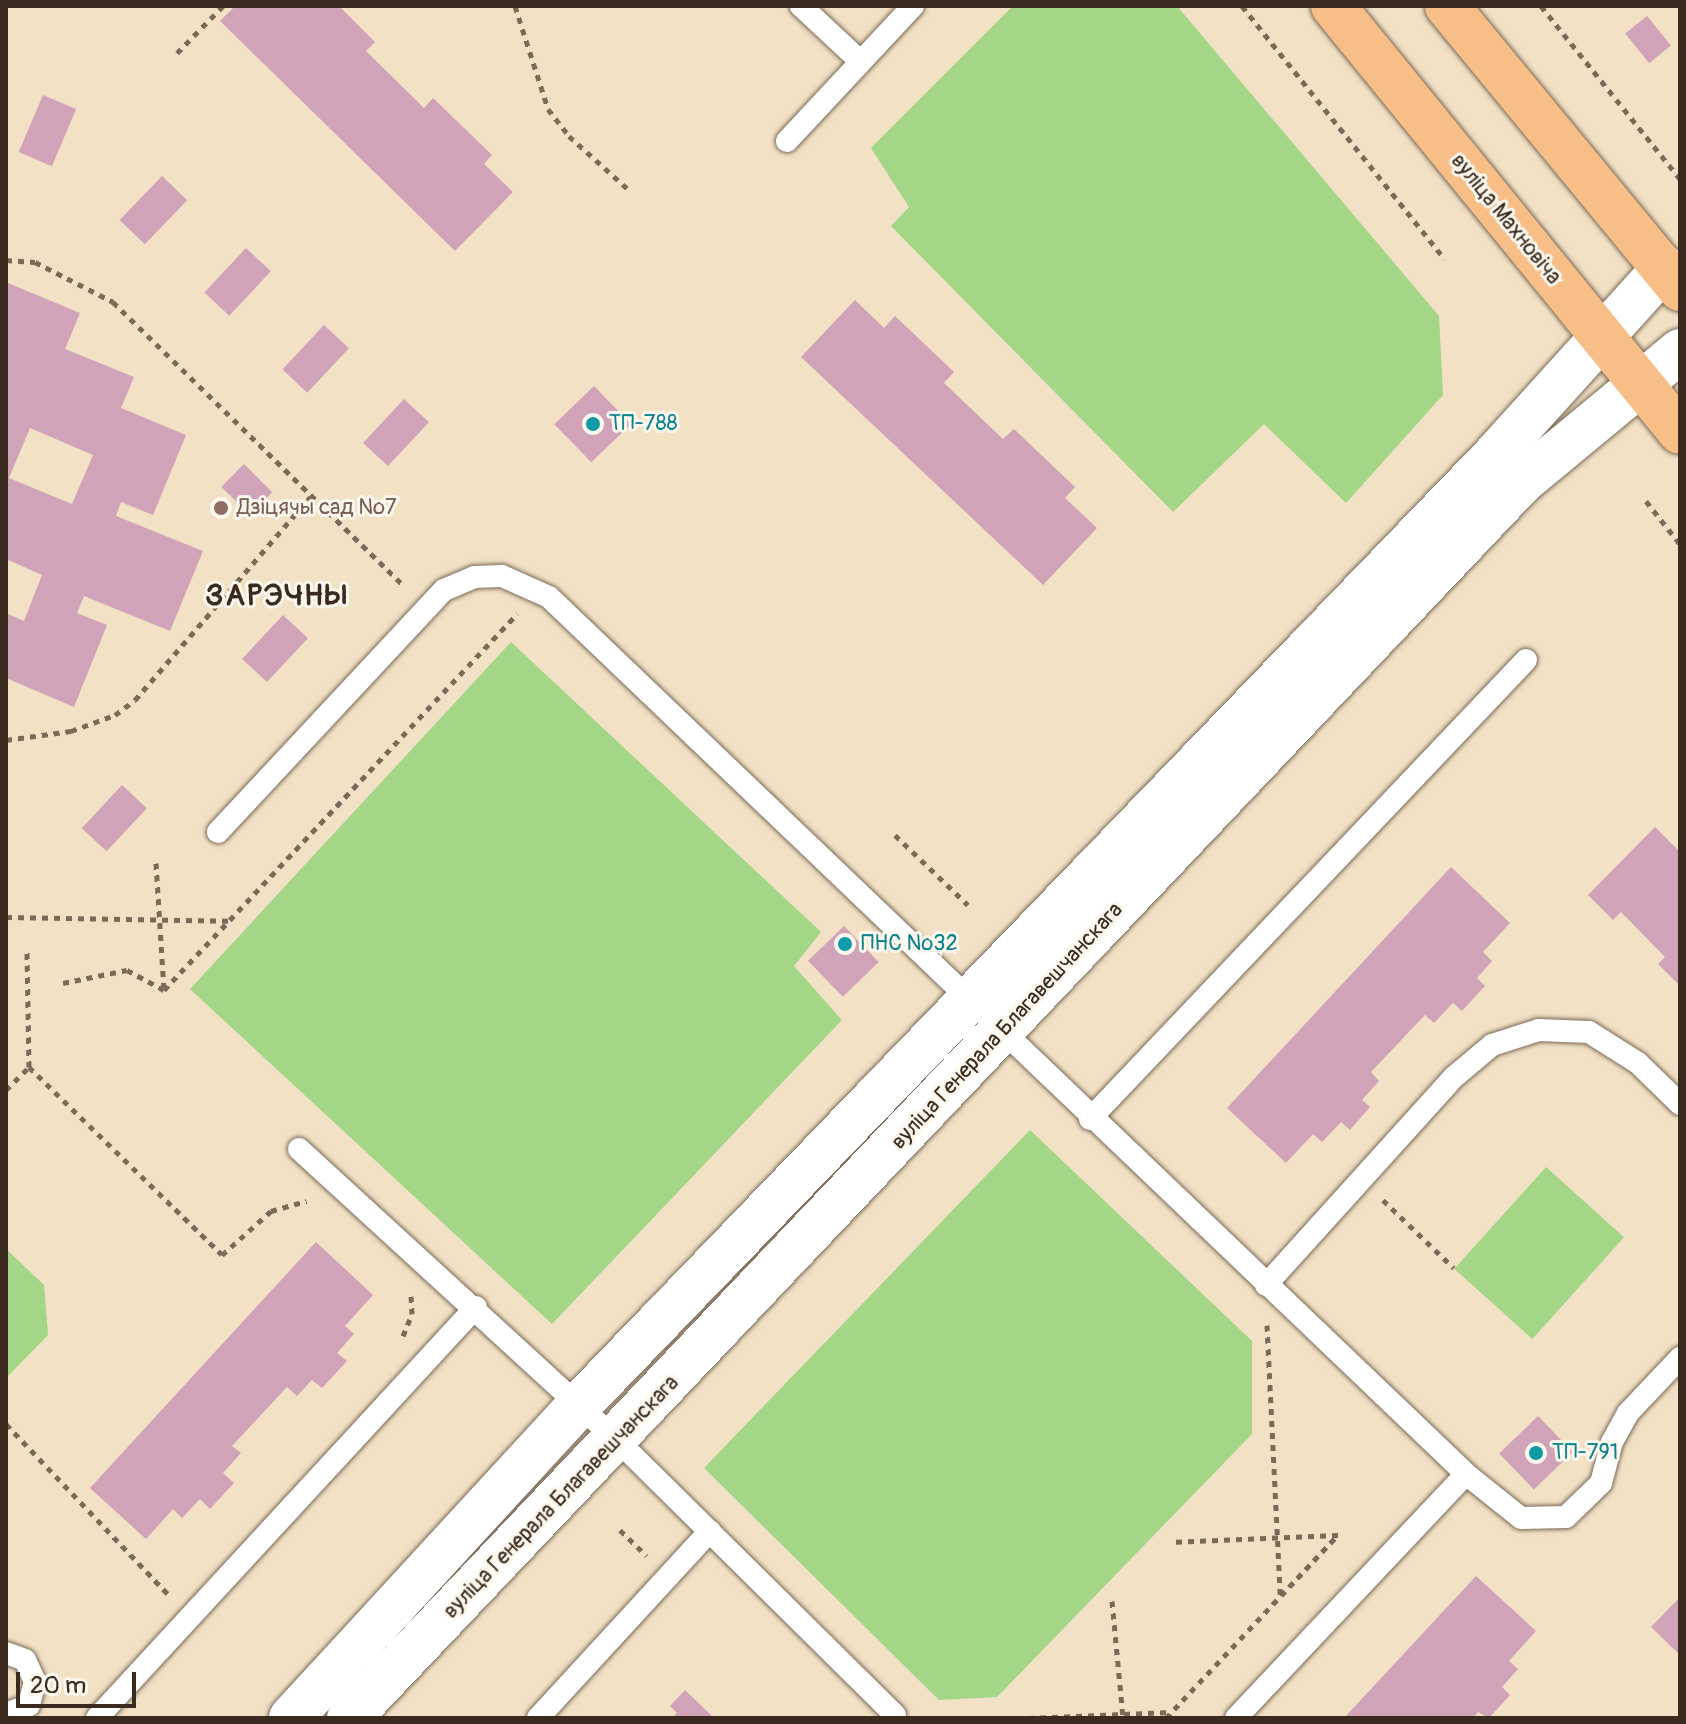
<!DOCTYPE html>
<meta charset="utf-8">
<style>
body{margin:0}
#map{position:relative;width:1686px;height:1724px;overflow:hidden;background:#f2e1c5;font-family:Pangolin,sans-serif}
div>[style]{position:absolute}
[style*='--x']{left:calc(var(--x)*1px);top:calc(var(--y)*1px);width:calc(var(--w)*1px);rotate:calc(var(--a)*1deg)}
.green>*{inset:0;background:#a3d686;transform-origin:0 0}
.building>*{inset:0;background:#d1a3b8;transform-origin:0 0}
.path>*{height:5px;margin-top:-2.5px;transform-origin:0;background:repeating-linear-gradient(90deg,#7b6a58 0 6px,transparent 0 12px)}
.roads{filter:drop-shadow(0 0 2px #7b6a58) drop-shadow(0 0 2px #7b6a58)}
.lane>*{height:22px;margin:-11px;padding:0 11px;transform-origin:11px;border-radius:11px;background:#fff}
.street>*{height:44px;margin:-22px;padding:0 22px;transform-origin:22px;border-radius:22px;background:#fff}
.primary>*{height:44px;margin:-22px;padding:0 22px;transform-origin:22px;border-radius:22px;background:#f7be87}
.dots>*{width:22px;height:22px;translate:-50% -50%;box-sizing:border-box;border:4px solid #fbf7ec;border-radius:50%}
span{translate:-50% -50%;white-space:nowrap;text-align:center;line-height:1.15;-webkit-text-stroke:6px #fbf7ec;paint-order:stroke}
.street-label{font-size:22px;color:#3b2a1e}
.culture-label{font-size:22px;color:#0d838f}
.left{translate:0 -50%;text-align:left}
.education-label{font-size:22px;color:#785e54}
.district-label{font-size:30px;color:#3b2a1e;font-weight:700;letter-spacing:2px}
.frame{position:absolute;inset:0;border:8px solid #3b2a1e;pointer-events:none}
.scale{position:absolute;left:16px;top:1672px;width:120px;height:36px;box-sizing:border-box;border:4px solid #3b2a1e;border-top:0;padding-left:10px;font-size:24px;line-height:28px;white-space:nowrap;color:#3b2a1e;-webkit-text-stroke:6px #fbf7ec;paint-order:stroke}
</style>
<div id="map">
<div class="green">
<i style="clip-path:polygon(1013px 6px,1177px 6px,1439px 316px,1443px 395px,1346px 503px,1264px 424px,1173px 512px,891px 226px,909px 207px,871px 148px)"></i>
<i style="clip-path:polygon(511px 642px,821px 932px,794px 966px,842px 1020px,552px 1324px,190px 989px)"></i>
<i style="clip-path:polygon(1030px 1130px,1252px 1341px,1252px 1434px,997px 1697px,939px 1700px,704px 1468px)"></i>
<i style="left:1546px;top:1167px;width:105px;height:137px;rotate:42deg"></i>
<i style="clip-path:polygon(6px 1249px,44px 1285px,48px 1335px,6px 1378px)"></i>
</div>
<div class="building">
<i style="clip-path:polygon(235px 6px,339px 6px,375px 42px,366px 51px,424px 108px,433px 98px,492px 155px,484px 164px,513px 192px,455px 251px,220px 21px)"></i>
<i style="left:1647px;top:16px;width:38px;height:28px;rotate:51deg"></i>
<i style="left:43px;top:95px;width:36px;height:62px;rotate:23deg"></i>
<i style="left:162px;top:176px;width:35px;height:61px;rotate:44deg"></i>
<i style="left:246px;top:248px;width:34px;height:61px;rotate:43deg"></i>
<i style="clip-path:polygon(evenodd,8px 283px,80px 313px,65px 349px,134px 377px,121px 408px,186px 435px,153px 515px,121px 502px,116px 516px,203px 551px,170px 631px,84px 596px,77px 613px,107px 625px,74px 707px,6px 678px,6px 613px,24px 621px,42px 575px,6px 559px,8px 283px,30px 428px,93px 455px,72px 504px,9px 478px,30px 428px)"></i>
<i style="clip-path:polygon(855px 300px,884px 328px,895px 316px,954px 372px,944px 383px,1003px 439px,1014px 429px,1075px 487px,1065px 498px,1097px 528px,1043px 585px,801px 357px)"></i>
<i style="left:324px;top:325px;width:34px;height:61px;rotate:43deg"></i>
<i style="left:594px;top:386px;width:53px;height:55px;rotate:46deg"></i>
<i style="left:404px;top:399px;width:34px;height:60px;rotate:43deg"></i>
<i style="left:244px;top:464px;width:40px;height:32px;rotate:45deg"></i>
<i style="left:283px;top:615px;width:34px;height:60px;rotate:43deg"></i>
<i style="left:122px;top:785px;width:34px;height:59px;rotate:43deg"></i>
<i style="clip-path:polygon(1655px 827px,1680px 852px,1680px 986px,1658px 964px,1665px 957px,1621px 912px,1613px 920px,1588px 895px)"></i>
<i style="clip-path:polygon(1451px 867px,1510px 923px,1483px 952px,1492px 961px,1477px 978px,1485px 986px,1462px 1011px,1453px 1003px,1434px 1023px,1425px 1015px,1371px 1072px,1379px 1081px,1362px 1100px,1370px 1107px,1350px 1130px,1341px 1122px,1322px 1142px,1313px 1134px,1286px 1163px,1227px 1108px)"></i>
<i style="left:844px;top:926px;width:50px;height:50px;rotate:46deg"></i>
<i style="clip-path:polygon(316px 1242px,373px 1295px,345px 1326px,354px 1334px,337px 1353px,347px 1361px,322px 1388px,312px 1380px,297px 1396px,287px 1387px,232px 1446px,241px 1453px,223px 1473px,234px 1483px,210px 1509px,200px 1499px,182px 1518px,173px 1509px,146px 1539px,90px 1488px)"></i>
<i style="left:1538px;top:1416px;width:50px;height:54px;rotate:46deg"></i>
<i style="clip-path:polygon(1476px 1576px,1536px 1631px,1509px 1661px,1518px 1669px,1502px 1687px,1510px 1695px,1489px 1718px,1478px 1712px,1473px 1718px,1344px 1718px)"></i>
<i style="clip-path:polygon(1680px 1597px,1680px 1655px,1651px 1627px)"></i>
<i style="clip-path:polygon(685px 1690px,714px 1718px,672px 1718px,677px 1713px,670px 1706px)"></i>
</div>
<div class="path">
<i style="--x:515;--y:6;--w:108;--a:72.2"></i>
<i style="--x:548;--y:109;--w:34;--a:52"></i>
<i style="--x:569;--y:136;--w:82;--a:42"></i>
<i style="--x:1242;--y:6;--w:324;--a:51.3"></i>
<i style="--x:1541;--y:6;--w:222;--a:51.2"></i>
<i style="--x:177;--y:53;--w:66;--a:-45.6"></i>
<i style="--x:6;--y:260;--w:29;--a:4"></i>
<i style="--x:35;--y:262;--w:88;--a:27.1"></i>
<i style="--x:113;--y:302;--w:407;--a:44.3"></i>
<i style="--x:1646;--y:501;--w:55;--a:51.7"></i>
<i style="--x:6;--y:740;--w:66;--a:-7.9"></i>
<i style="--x:71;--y:731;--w:47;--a:-20"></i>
<i style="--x:115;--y:715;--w:25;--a:-37"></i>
<i style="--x:135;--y:700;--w:268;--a:-49.2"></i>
<i style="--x:895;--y:835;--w:101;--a:43.8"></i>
<i style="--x:156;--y:863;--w:126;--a:86.4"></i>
<i style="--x:6;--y:917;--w:222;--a:1"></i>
<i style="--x:63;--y:983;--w:65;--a:-11.5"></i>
<i style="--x:127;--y:970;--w:42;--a:28.4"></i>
<i style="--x:164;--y:990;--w:516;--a:-46.81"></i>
<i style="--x:29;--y:1067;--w:269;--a:44.2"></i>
<i style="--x:222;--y:1255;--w:66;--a:-41.9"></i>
<i style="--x:271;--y:1211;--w:37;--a:-16"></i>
<i style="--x:6;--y:1090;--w:33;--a:-45"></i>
<i style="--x:29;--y:1067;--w:119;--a:-91"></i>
<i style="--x:1383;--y:1200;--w:98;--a:43.8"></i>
<i style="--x:1267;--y:1325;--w:270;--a:87.2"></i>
<i style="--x:403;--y:1336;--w:24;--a:-68"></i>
<i style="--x:412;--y:1314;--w:18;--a:-93"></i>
<i style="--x:6;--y:1424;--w:235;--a:46.4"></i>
<i style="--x:620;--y:1530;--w:37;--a:44"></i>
<i style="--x:1112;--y:1601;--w:118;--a:84.6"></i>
<i style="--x:936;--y:1718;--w:31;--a:0"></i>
<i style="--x:1028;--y:1718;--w:143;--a:-2.4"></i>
<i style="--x:1166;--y:1718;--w:251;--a:-46.8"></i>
<i style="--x:1338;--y:1535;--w:168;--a:177.6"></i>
</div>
<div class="roads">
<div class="lane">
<i style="--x:801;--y:6;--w:81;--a:43"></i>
<i style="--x:787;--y:141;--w:185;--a:-47"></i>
<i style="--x:218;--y:832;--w:331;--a:-47"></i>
<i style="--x:444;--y:590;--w:33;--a:-23"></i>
<i style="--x:474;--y:577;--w:28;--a:-2"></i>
<i style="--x:502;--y:576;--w:51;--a:24.1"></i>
<i style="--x:549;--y:597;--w:1269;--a:43.72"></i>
<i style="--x:1466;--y:1474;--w:335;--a:133.3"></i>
<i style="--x:1090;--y:1119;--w:633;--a:-46.47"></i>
<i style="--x:299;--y:1149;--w:431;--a:42.5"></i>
<i style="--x:617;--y:1440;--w:391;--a:44.7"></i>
<i style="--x:1266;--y:1285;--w:280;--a:-47.9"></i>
<i style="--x:1454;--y:1077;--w:50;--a:-40.1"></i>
<i style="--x:1492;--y:1045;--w:49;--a:-17.7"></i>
<i style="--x:1539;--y:1030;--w:50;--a:2.3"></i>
<i style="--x:1589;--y:1032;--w:58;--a:32.3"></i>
<i style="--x:1638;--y:1063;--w:59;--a:44.3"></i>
<i style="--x:1466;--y:1474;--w:70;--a:38.7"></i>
<i style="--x:1521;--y:1518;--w:45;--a:-1.3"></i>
<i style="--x:1566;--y:1517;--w:49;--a:-44.2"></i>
<i style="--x:1601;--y:1483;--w:42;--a:-75"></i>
<i style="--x:1612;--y:1442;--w:33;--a:-61"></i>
<i style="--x:1628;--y:1413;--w:76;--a:-46.6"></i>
<i style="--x:6;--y:1653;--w:20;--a:20"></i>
<i style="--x:25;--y:1660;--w:23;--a:65"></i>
<i style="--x:35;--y:1681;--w:25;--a:104"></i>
<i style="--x:29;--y:1705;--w:25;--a:159"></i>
<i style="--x:97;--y:1718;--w:559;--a:-47.32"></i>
<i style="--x:538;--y:1718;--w:254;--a:-47.4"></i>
</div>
<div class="street">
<i style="--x:291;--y:1718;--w:425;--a:-47.4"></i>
<i style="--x:579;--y:1405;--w:1321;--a:-46.04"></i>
<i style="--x:1496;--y:454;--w:251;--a:-47.9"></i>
<i style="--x:349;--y:1718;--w:1705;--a:-46.5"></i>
<i style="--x:1523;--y:481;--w:204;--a:-39.6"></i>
</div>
<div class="primary">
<i style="--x:1333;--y:6;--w:549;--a:50.84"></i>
<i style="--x:1447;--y:6;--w:367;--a:50.5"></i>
</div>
</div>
<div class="dots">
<i style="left:593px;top:424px;background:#0f9aa8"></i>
<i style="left:221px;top:508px;background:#8d6e63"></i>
<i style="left:845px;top:944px;background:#0f9aa8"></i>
<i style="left:1536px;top:1453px;background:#0f9aa8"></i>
</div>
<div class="street-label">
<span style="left:1506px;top:219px;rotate:51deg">вуліца Махновіча</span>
<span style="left:1007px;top:1026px;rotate:-47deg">вуліца Генерала Благавешчанскага</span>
<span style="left:561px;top:1497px;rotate:-46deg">вуліца Генерала Благавешчанскага</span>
</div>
<div class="culture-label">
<span class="left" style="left:609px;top:424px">ТП-788</span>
<span class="left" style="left:861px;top:944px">ПНС №32</span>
<span class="left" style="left:1552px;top:1453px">ТП-791</span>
</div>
<div class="education-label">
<span class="left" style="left:237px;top:508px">Дзіцячы сад №7</span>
</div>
<div class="district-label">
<span style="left:277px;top:596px">ЗАРЭЧНЫ</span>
</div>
<div class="frame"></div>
<div class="scale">20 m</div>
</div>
